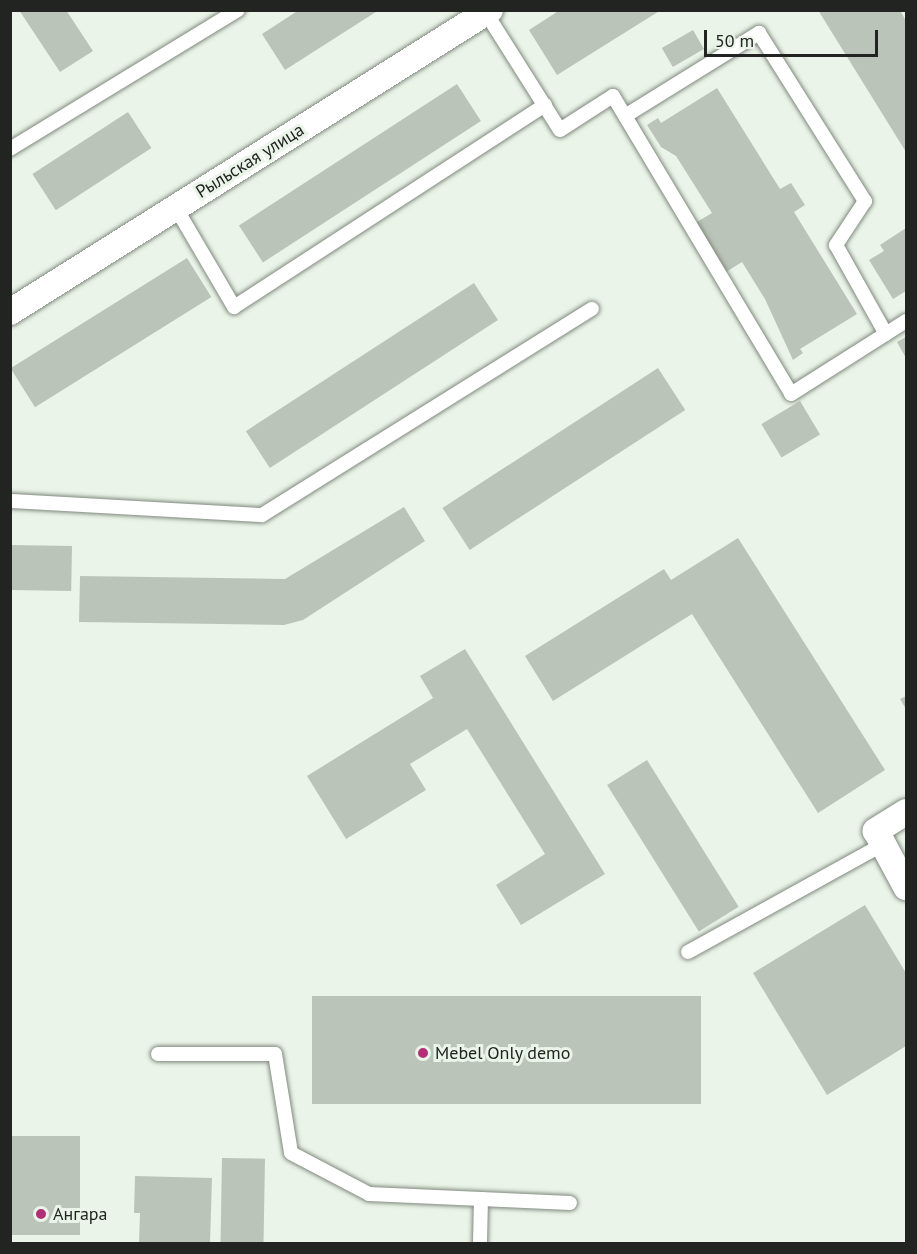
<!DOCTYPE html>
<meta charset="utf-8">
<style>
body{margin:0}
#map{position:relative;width:917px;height:1254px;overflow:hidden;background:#eaf4e8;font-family:"PT Sans",sans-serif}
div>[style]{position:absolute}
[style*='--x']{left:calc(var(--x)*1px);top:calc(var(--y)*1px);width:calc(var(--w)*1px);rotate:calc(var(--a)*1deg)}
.building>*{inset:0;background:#bbc4b8;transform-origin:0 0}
.roads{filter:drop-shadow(0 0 2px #80897e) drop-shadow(0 0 2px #80897e)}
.service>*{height:14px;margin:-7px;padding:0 7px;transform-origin:7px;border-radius:7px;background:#fff}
.minor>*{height:26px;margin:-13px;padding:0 13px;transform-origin:13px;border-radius:13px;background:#fff}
.dots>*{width:16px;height:16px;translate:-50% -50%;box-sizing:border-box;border:3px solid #eaf4e8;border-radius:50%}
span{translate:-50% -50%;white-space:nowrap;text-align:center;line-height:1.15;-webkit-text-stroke:6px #eaf4e8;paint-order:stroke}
.street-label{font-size:18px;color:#212420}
.poi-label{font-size:18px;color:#212420}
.left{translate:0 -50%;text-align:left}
.frame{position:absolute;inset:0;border:12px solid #212420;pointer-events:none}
.scale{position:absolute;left:704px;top:30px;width:174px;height:27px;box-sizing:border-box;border:3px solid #212420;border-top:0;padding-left:8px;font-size:18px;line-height:21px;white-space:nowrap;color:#212420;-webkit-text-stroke:4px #eaf4e8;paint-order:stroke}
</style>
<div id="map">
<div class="building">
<i style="clip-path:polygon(19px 10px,66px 10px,93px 51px,60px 72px)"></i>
<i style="clip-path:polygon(299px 10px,379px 10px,285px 70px,262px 34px)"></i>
<i style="clip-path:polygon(560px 10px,661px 10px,557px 75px,529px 30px)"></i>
<i style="clip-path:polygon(818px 10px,900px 10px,906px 21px,906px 152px)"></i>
<i style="left:693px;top:30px;width:22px;height:36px;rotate:60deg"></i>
<i style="left:457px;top:84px;width:44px;height:260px;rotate:57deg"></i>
<i style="clip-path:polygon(717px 88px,780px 189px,791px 183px,805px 205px,794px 212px,857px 314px,800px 349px,803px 353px,793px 360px,765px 299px,742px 262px,726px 272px,695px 223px,712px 213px,676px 156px,661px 147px,647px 125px,658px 118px,661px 123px)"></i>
<i style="left:128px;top:112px;width:43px;height:114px;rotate:57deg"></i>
<i style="clip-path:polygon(906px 228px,906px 291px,893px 299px,869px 260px,884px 251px,880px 245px)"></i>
<i style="left:187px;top:258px;width:46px;height:208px;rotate:58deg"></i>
<i style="left:474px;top:283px;width:44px;height:272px;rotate:57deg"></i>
<i style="clip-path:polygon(906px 337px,906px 358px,897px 342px)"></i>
<i style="left:658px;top:368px;width:50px;height:257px;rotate:57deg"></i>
<i style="left:800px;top:401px;width:39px;height:45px;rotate:59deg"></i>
<i style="clip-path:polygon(404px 507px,425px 541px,303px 620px,284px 625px,79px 622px,80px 576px,285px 579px)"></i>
<i style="clip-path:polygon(738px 538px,885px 770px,818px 813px,692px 614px,553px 701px,525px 656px,664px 569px,671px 580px)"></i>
<i style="left:10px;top:545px;width:62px;height:45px;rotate:1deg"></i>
<i style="clip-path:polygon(465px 649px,605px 874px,521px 925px,496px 885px,545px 854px,467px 729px,410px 764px,426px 790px,346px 839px,307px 776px,433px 698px,420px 676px)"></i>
<i style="clip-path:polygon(906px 696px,906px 709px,900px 699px)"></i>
<i style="left:647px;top:760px;width:173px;height:47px;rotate:58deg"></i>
<i style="clip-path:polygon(865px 905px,906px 973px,906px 1046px,827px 1095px,753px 973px)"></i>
<i style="left:312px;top:996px;width:389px;height:108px"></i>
<i style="left:10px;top:1136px;width:70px;height:99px"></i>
<i style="left:222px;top:1158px;width:43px;height:86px;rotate:1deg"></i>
<i style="clip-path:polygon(135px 1176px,212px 1178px,210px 1244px,139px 1244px,140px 1213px,134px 1213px)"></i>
</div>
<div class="roads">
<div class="service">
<i style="--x:486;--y:13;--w:138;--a:57.7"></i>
<i style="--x:560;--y:130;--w:63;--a:-32.7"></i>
<i style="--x:613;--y:96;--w:347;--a:59.1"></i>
<i style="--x:791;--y:394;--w:136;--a:-32.4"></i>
<i style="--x:625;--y:116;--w:158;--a:-31.8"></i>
<i style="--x:759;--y:33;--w:199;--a:57.8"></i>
<i style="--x:865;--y:201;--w:53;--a:123.4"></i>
<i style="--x:836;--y:245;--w:102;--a:60.7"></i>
<i style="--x:10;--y:149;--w:267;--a:-31.4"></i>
<i style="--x:176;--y:208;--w:115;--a:59.6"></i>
<i style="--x:234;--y:307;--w:371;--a:-33"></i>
<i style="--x:10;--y:501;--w:252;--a:3.2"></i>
<i style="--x:262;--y:515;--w:389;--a:-32"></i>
<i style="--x:688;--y:952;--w:224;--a:-28.9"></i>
<i style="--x:158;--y:1054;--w:117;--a:0"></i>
<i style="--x:275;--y:1054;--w:100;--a:80.8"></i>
<i style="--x:291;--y:1153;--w:88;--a:27.7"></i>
<i style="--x:369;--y:1194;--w:112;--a:2.6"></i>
<i style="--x:481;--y:1199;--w:45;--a:91.3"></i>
<i style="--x:481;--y:1199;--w:89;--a:2.6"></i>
</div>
<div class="minor">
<i style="--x:10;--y:312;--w:567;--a:-32.18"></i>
<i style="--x:906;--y:812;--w:36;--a:148"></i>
<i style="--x:876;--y:831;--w:64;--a:61.8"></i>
</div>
</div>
<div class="dots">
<i style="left:423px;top:1053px;background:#b22f78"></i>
<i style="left:41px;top:1214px;background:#b22f78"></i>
</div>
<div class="street-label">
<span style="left:250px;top:161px;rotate:-32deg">Рыльская улица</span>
</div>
<div class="poi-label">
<span class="left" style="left:435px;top:1053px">Mebel Only demo</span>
<span class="left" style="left:53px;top:1214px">Ангара</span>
</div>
<div class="frame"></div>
<div class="scale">50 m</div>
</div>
